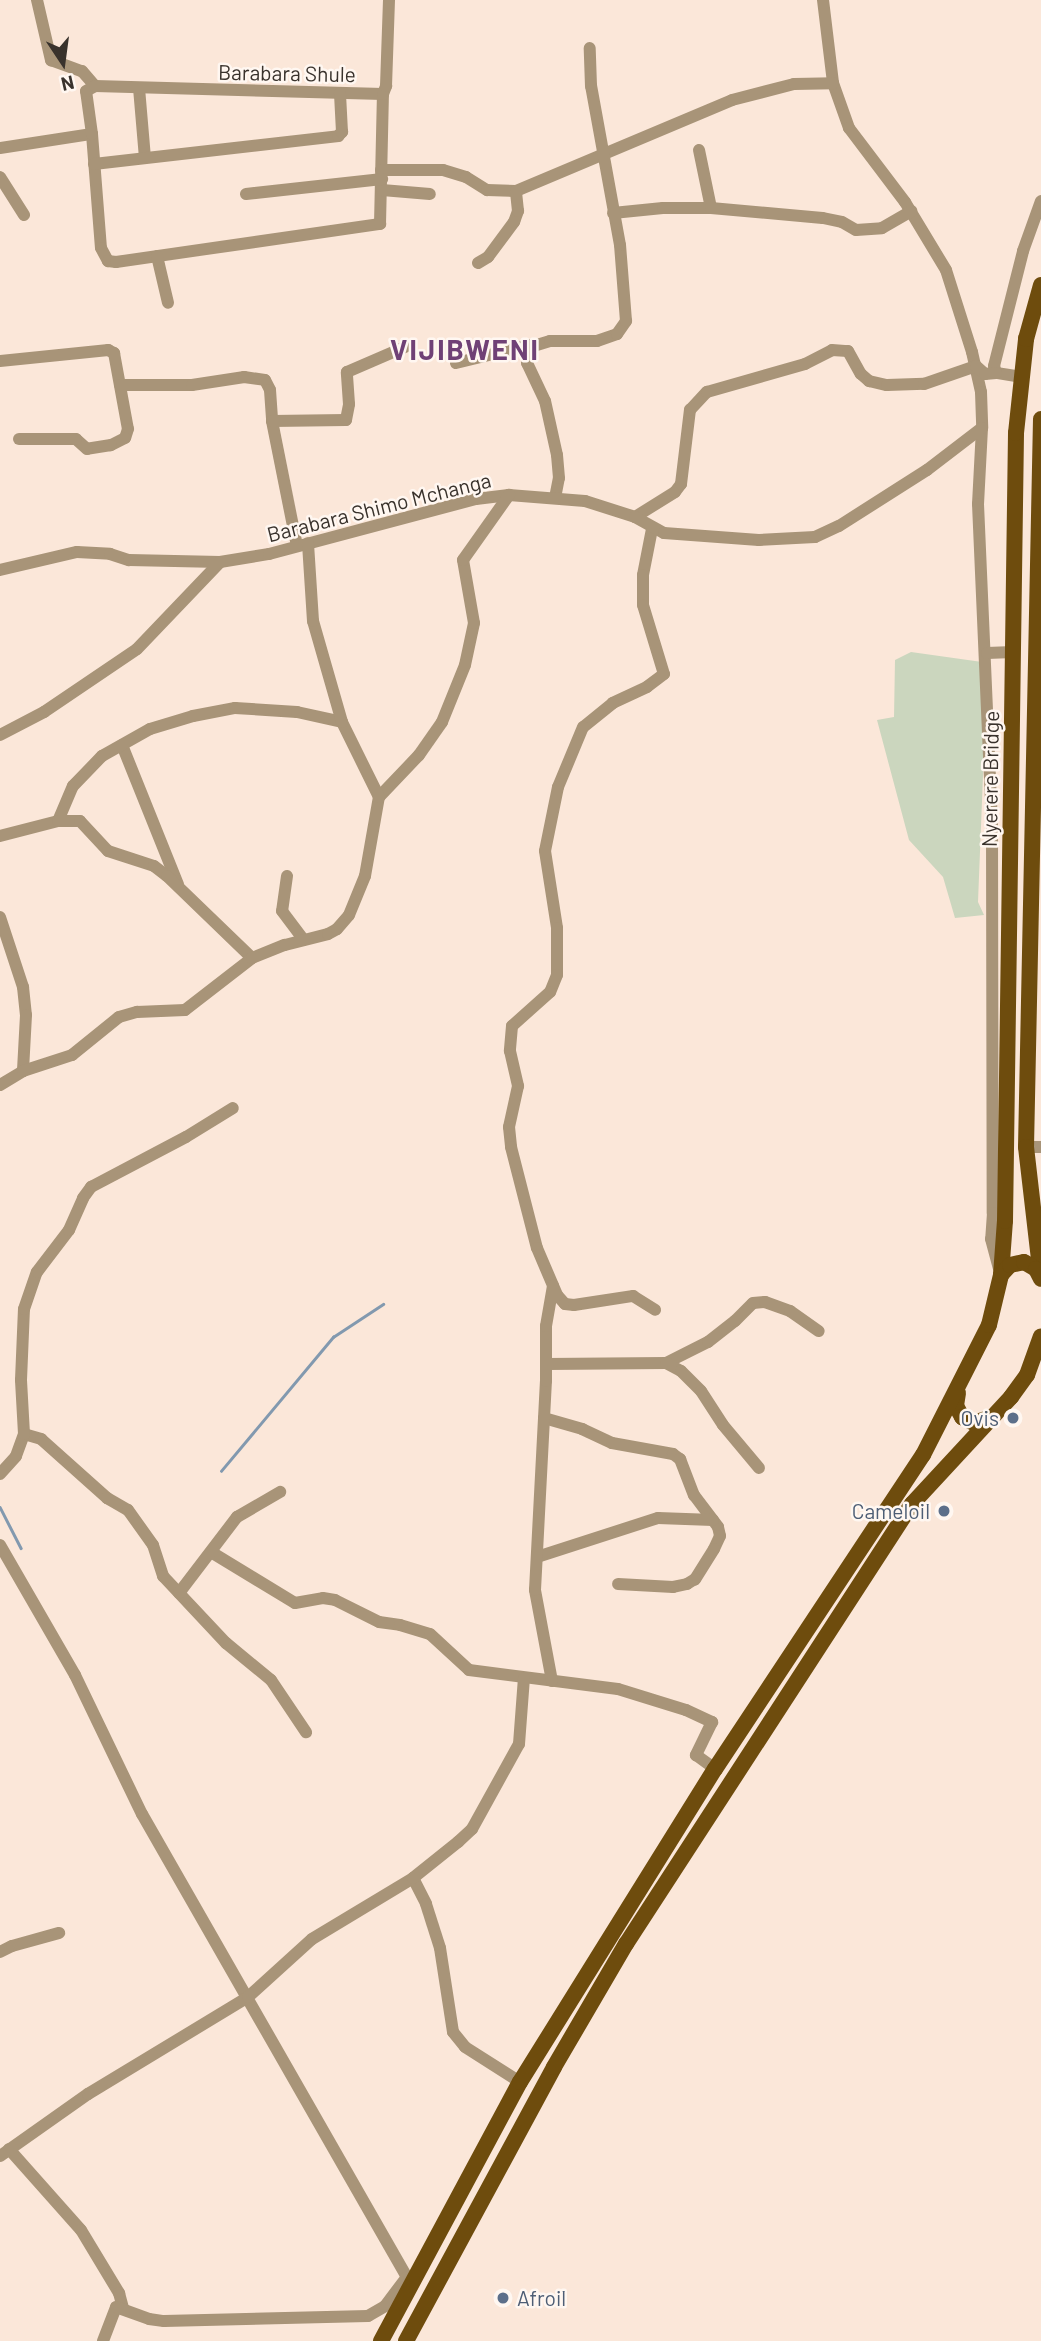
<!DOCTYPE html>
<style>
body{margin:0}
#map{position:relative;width:1041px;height:2341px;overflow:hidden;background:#fbe7d9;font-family:Barlow,sans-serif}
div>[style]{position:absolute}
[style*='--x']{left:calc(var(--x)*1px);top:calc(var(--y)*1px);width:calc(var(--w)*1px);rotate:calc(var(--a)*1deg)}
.green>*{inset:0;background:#cbd6be}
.stream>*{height:2.5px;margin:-1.25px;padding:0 1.25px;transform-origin:1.25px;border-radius:1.25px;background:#8299af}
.minor>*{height:12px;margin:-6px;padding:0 6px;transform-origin:6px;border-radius:6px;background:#a89478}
.major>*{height:16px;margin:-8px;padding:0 8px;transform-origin:8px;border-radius:8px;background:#6e4c0d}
.dots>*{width:19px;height:19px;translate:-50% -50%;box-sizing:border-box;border:4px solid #fff7f1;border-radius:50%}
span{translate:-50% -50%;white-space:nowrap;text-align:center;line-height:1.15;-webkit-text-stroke:5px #fff7f1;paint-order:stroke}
.street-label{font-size:21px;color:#39322c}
.service-label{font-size:21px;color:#4e5e75}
.right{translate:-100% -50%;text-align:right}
.left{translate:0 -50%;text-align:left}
.district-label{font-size:28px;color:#704176;font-weight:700;letter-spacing:2px}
.north{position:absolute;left:28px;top:28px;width:70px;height:70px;-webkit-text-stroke:5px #fff7f1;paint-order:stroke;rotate:167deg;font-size:19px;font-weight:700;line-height:28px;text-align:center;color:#39322c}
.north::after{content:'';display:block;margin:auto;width:24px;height:32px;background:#39322c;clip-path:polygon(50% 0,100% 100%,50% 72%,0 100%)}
</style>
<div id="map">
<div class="green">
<i style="clip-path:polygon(911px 652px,982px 662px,987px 675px,978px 902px,984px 915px,955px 918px,943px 877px,909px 840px,877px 720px,894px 717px,895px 660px)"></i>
</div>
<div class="stream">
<i style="--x:221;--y:1471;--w:175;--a:-50.1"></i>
<i style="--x:333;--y:1337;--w:60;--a:-33.4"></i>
<i style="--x:0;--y:1507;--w:46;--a:62.9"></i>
</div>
<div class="minor">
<i style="--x:37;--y:0;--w:62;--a:76.9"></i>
<i style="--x:51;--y:60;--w:33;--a:20"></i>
<i style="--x:82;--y:71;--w:20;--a:49"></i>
<i style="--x:823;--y:0;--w:84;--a:83.1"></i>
<i style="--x:833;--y:83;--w:48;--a:70.4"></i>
<i style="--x:849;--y:128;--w:93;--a:52.9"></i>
<i style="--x:905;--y:202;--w:79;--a:58.9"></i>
<i style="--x:946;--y:270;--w:86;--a:72.4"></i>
<i style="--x:972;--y:352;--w:41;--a:77.3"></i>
<i style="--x:981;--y:392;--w:36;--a:88"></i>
<i style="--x:982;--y:428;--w:76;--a:93"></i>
<i style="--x:978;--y:504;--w:322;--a:87.5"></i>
<i style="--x:992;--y:826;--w:387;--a:89.9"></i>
<i style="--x:993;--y:1213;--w:26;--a:94"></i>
<i style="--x:991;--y:1239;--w:30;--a:75"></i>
<i style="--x:139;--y:88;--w:70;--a:85.1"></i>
<i style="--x:92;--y:134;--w:114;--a:85.5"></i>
<i style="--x:101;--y:248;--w:15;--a:62"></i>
<i style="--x:108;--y:261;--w:8;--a:7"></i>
<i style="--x:116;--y:262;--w:267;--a:-8.2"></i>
<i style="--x:380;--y:224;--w:130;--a:-88.7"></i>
<i style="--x:0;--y:148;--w:93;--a:-8.7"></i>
<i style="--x:92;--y:134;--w:43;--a:-97.9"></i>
<i style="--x:86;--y:91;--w:10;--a:-29"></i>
<i style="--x:95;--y:86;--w:288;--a:1.6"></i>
<i style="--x:383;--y:94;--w:9;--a:-69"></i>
<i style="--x:386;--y:86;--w:86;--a:-88"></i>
<i style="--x:699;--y:150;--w:59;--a:78.3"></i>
<i style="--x:94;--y:164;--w:246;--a:-6.5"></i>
<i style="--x:338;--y:136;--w:6;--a:-45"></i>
<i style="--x:342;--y:132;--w:39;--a:-93"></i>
<i style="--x:381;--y:170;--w:62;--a:0"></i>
<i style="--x:443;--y:170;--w:24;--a:17"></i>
<i style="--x:466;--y:177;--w:25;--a:32"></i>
<i style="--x:487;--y:190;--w:29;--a:2"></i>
<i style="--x:516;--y:191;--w:234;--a:-22.8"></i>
<i style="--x:732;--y:100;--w:64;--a:-14.5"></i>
<i style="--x:794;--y:84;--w:39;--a:-1"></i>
<i style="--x:0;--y:177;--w:45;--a:57.7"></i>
<i style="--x:382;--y:190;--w:48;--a:4.8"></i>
<i style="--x:246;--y:194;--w:137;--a:-6.3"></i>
<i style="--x:613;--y:213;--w:50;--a:-5.7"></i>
<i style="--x:663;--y:208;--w:48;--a:0"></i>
<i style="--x:711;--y:208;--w:112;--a:5.1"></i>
<i style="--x:823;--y:218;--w:19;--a:12"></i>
<i style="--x:842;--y:222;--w:16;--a:30"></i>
<i style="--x:856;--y:230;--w:26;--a:-4"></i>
<i style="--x:882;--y:228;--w:34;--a:-30"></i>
<i style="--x:157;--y:256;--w:48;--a:76.8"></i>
<i style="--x:478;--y:263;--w:12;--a:-31"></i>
<i style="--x:488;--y:257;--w:44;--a:-53.4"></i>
<i style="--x:514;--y:222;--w:12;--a:-70"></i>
<i style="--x:518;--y:211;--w:20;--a:-96"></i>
<i style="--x:0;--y:361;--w:109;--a:-5.8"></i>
<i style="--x:108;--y:350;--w:7;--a:27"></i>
<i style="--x:114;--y:353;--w:77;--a:79.6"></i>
<i style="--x:128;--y:429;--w:9;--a:108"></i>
<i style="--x:125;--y:438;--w:16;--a:153"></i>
<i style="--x:111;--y:445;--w:24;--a:171"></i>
<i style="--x:87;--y:449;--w:15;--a:-138"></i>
<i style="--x:76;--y:439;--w:57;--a:180"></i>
<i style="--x:456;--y:363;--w:76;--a:-13.7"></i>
<i style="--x:1022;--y:377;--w:26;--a:-171"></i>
<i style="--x:996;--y:373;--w:7;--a:-106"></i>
<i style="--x:994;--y:366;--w:119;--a:-75.8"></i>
<i style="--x:1023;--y:251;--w:53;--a:-70.2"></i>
<i style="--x:120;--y:385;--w:72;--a:0"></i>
<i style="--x:192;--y:385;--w:53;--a:-8.7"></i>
<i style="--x:244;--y:377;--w:21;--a:8"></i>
<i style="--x:265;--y:380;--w:11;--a:63"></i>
<i style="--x:270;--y:390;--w:31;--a:86"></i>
<i style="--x:272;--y:421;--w:127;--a:78.7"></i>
<i style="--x:272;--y:421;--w:74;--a:-0.8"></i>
<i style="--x:346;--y:420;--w:16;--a:-79"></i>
<i style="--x:349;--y:404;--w:32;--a:-94"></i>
<i style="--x:347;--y:372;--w:63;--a:-23.3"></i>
<i style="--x:555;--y:498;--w:20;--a:-79"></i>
<i style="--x:559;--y:478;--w:23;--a:-95"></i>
<i style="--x:557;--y:455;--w:55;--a:-102.5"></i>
<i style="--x:545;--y:401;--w:42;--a:-115.3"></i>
<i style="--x:527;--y:363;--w:15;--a:-90"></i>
<i style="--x:527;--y:348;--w:24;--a:-17"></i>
<i style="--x:550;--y:341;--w:47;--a:0"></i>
<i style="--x:597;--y:341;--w:21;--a:-19"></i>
<i style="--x:617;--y:334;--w:16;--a:-55"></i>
<i style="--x:626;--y:321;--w:76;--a:-94.5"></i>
<i style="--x:620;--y:245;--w:162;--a:-100.3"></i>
<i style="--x:591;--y:86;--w:38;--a:-92"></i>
<i style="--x:635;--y:517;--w:47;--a:-32"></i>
<i style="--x:675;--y:492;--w:10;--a:-53"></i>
<i style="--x:681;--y:484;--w:75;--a:-83.1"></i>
<i style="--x:690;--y:410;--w:25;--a:-47"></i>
<i style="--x:707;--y:392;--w:102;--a:-15.9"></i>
<i style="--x:805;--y:364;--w:30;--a:-27"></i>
<i style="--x:832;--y:350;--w:16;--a:4"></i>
<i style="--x:848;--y:351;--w:26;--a:61"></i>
<i style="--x:861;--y:374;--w:11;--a:41"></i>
<i style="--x:869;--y:381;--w:18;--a:13"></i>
<i style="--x:887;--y:385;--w:37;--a:-2"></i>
<i style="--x:924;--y:384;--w:55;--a:-19.1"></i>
<i style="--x:976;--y:366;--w:12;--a:42"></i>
<i style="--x:985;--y:374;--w:11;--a:-5"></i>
<i style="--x:652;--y:529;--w:47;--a:101.1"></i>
<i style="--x:643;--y:575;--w:30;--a:90"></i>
<i style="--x:643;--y:605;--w:72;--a:73.1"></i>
<i style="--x:664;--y:674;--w:21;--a:143"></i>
<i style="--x:647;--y:687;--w:38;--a:155"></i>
<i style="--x:613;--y:703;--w:38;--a:141"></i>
<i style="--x:583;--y:727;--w:65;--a:112.6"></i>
<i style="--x:558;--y:787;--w:65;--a:101.5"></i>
<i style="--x:545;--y:851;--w:78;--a:81.1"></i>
<i style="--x:557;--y:928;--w:47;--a:90"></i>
<i style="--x:557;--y:975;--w:18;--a:112"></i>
<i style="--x:550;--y:992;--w:51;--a:138.2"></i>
<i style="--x:512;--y:1026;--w:25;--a:95"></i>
<i style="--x:510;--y:1051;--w:36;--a:77"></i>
<i style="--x:518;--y:1086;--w:42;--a:102.4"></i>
<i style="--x:509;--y:1127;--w:20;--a:84"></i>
<i style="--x:511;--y:1147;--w:104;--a:75.6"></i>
<i style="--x:537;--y:1248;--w:51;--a:66.9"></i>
<i style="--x:557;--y:1295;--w:12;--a:48"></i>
<i style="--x:565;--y:1304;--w:9;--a:6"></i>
<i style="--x:574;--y:1305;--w:60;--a:-8.7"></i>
<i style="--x:633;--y:1296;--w:26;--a:32"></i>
<i style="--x:0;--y:570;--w:79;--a:-13.2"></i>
<i style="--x:77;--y:552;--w:33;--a:3"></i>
<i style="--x:110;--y:554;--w:20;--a:18"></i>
<i style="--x:129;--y:560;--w:91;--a:1.3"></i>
<i style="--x:220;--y:562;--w:50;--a:-9.3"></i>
<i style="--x:269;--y:554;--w:214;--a:-14.9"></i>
<i style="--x:476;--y:499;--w:33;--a:-7"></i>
<i style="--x:509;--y:495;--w:76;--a:4.5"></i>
<i style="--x:585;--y:501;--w:52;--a:17.7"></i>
<i style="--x:635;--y:517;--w:33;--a:29"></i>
<i style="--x:664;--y:533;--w:95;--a:4.2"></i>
<i style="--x:759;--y:540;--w:56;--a:-3.1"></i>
<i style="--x:815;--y:537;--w:26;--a:-25"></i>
<i style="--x:839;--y:526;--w:104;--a:-32.5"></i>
<i style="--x:927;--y:470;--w:69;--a:-37.4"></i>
<i style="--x:987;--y:653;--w:26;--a:-2"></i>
<i style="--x:0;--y:735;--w:50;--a:-27.6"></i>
<i style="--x:44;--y:712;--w:112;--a:-34.1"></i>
<i style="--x:137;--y:649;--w:120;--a:-46.3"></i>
<i style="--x:122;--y:745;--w:150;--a:68.1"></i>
<i style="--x:379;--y:797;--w:58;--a:-46.4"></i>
<i style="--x:419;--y:755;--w:40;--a:-55.1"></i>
<i style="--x:442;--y:722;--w:61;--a:-68"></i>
<i style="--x:465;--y:665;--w:43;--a:-77.9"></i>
<i style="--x:474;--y:623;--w:64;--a:-99.9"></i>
<i style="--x:463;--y:560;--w:80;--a:-54.7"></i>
<i style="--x:58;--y:821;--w:38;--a:-67"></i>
<i style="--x:73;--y:786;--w:42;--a:-46"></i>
<i style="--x:102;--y:756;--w:55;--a:-29.4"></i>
<i style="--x:150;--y:729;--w:45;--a:-16.8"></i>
<i style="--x:193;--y:716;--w:43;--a:-10.8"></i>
<i style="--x:235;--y:708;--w:62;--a:3.7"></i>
<i style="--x:297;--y:712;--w:46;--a:12.5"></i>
<i style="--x:0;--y:836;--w:60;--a:-14.5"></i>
<i style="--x:58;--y:821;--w:22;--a:0"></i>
<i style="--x:80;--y:821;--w:41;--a:47"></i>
<i style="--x:108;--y:851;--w:48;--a:18.1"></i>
<i style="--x:154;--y:866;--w:16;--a:38"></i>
<i style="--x:167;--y:876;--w:118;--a:44"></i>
<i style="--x:287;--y:876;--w:35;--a:98"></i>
<i style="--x:282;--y:911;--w:36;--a:53"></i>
<i style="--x:0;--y:917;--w:74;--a:71.8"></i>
<i style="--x:23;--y:987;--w:28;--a:84"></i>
<i style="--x:26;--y:1015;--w:56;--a:93.1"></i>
<i style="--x:0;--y:1085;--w:27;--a:-31"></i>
<i style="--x:23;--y:1071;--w:52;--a:-18.1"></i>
<i style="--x:72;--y:1055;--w:60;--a:-39"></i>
<i style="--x:119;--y:1017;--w:19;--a:-16"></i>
<i style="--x:137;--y:1012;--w:48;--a:-2.4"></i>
<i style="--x:185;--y:1010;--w:85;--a:-37.8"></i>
<i style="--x:252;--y:958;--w:35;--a:-22"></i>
<i style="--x:285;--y:945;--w:44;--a:-14.3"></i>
<i style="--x:328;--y:934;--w:10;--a:-29"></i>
<i style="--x:337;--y:929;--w:18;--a:-49"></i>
<i style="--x:349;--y:915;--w:42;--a:-67.7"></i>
<i style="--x:365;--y:876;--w:80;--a:-80"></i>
<i style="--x:379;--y:797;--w:84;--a:-116.3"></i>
<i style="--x:342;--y:722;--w:105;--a:-106"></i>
<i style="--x:313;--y:621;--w:78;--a:-93.7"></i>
<i style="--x:1026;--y:1147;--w:15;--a:0"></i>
<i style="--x:666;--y:1363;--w:47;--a:-26.6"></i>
<i style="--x:708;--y:1342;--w:34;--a:-38"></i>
<i style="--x:735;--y:1321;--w:25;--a:-45"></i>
<i style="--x:753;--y:1303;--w:12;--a:-5"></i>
<i style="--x:765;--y:1302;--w:27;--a:20"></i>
<i style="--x:790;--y:1311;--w:35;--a:35"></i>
<i style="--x:547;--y:1364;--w:119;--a:-0.5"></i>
<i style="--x:666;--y:1363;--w:17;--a:28"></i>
<i style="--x:681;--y:1371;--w:28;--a:45"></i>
<i style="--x:701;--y:1391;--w:40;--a:57.1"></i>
<i style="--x:723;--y:1425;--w:56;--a:50.1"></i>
<i style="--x:544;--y:1418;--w:40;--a:16"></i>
<i style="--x:582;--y:1429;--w:33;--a:25"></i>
<i style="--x:612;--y:1443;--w:62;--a:10.2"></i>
<i style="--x:673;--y:1454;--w:9;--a:36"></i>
<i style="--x:680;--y:1459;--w:39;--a:69"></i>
<i style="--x:694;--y:1495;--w:40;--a:53"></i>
<i style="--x:718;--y:1527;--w:9;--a:77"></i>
<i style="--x:720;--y:1536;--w:14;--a:115"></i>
<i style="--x:714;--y:1549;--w:36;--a:122"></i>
<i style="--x:695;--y:1579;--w:9;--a:148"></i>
<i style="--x:687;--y:1584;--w:14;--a:168"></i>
<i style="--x:673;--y:1587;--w:55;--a:-176.9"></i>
<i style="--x:24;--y:1434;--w:18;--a:16"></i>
<i style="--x:41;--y:1439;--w:89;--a:41.8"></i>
<i style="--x:107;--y:1498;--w:24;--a:30"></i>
<i style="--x:128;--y:1510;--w:43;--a:54.5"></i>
<i style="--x:153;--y:1545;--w:33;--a:72"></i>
<i style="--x:163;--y:1576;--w:92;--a:46.8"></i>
<i style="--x:226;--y:1643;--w:58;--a:39.4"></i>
<i style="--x:271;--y:1680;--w:63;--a:56.1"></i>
<i style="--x:0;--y:1474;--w:24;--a:-48"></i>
<i style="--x:16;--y:1456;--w:23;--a:-70"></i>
<i style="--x:24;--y:1434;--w:54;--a:-93.2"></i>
<i style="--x:21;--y:1380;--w:71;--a:-87.6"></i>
<i style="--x:24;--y:1309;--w:39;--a:-71"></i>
<i style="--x:37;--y:1272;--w:53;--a:-52.7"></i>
<i style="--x:69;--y:1230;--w:35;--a:-66"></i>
<i style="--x:83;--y:1198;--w:14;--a:-54"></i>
<i style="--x:91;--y:1187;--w:107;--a:-27.8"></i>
<i style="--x:186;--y:1137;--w:55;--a:-31.7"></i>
<i style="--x:0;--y:1545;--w:150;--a:60"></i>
<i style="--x:75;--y:1675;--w:154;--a:64.3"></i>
<i style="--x:142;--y:1814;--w:544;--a:60.23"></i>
<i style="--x:211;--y:1552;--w:98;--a:31.3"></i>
<i style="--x:295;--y:1603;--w:28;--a:-10"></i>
<i style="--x:323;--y:1598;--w:12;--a:9"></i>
<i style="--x:335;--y:1600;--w:49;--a:26.6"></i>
<i style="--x:379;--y:1622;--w:21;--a:8"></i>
<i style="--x:400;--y:1625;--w:31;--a:17"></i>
<i style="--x:430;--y:1634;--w:53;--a:42.7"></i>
<i style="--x:469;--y:1670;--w:150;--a:7.3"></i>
<i style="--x:618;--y:1689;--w:71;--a:17.2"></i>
<i style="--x:686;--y:1710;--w:29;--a:25"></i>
<i style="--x:712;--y:1722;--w:37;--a:116"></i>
<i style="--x:696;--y:1755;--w:24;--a:36"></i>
<i style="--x:537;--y:1557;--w:127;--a:-17.9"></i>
<i style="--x:658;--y:1518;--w:55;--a:2.1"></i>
<i style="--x:179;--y:1593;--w:96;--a:-52.7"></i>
<i style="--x:237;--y:1517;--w:50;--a:-30.2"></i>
<i style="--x:552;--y:1681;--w:93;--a:-100.6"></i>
<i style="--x:535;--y:1590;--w:209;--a:-87"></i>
<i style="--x:546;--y:1381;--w:55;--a:-90"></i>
<i style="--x:546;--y:1326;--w:41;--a:-80.1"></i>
<i style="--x:413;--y:1878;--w:29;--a:63"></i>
<i style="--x:426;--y:1904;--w:46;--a:72.3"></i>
<i style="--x:440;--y:1948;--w:85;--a:81.2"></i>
<i style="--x:453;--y:2032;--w:19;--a:51"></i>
<i style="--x:465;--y:2047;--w:65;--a:32.5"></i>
<i style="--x:0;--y:1952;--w:13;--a:-27"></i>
<i style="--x:12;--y:1946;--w:49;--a:-15.5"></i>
<i style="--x:9;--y:2149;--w:108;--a:48.4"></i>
<i style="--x:81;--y:2230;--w:74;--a:58.9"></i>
<i style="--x:119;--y:2293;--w:16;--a:75"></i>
<i style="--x:0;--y:2156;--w:108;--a:-35.2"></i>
<i style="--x:88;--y:2094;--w:187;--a:-31.2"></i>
<i style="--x:248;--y:1997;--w:86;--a:-42.2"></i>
<i style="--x:312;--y:1939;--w:118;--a:-31.1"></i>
<i style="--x:413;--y:1878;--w:58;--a:-38.7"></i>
<i style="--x:458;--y:1842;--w:19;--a:-43"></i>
<i style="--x:472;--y:1829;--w:97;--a:-61.1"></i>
<i style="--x:519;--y:1744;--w:66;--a:-85.7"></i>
<i style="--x:103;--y:2341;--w:36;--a:-69"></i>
<i style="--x:116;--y:2307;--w:35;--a:20"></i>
<i style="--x:149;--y:2319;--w:15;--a:8"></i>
<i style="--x:164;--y:2321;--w:204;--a:-1.4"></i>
<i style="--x:368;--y:2316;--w:20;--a:-30"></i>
<i style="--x:385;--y:2306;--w:36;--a:-53"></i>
</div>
<div class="major">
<i style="--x:1041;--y:419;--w:728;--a:91.18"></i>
<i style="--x:1026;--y:1147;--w:130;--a:83.4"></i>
<i style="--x:1001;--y:1275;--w:54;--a:-85.8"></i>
<i style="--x:1005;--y:1221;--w:788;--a:-89.2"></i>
<i style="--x:1016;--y:433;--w:95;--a:-83.9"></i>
<i style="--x:1026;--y:339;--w:56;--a:-74.5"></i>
<i style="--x:958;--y:1393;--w:13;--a:99"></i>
<i style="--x:956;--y:1406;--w:13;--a:61"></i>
<i style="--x:962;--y:1417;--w:13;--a:27"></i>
<i style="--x:974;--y:1423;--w:18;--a:-19"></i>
<i style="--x:381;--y:2341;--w:294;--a:-61.8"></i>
<i style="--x:520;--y:2082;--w:369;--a:-58.1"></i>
<i style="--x:715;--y:1769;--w:377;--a:-56.5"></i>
<i style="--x:923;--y:1455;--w:146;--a:-63.1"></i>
<i style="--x:989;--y:1325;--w:51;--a:-76.5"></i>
<i style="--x:1001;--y:1275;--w:13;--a:-48"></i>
<i style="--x:1010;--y:1265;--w:14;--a:-12"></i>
<i style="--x:1024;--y:1262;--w:14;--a:30"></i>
<i style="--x:1036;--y:1269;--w:11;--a:63"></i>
<i style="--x:406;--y:2341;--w:311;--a:-61.6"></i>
<i style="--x:554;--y:2067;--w:143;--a:-59.7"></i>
<i style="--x:626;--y:1944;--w:525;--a:-56.98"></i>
<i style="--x:912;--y:1504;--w:146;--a:-47.2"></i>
<i style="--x:1011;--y:1397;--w:27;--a:-54"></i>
<i style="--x:1027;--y:1375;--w:41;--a:-70.3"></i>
</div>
<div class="dots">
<i style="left:1013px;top:1418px;background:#5c6f8a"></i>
<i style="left:944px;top:1511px;background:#5c6f8a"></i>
<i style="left:503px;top:2298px;background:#5c6f8a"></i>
</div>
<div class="street-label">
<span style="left:287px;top:73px;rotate:1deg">Barabara Shule</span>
<span style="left:379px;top:507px;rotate:-14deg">Barabara Shimo Mchanga</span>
<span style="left:990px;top:779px;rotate:-89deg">Nyerere Bridge</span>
</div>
<div class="service-label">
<span class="right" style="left:999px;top:1418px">Ovis</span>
<span class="right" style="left:930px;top:1511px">Cameloil</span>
<span class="left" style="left:517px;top:2298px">Afroil</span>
</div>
<div class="district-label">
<span style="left:465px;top:349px">VIJIBWENI</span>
</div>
<div class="north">N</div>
</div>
